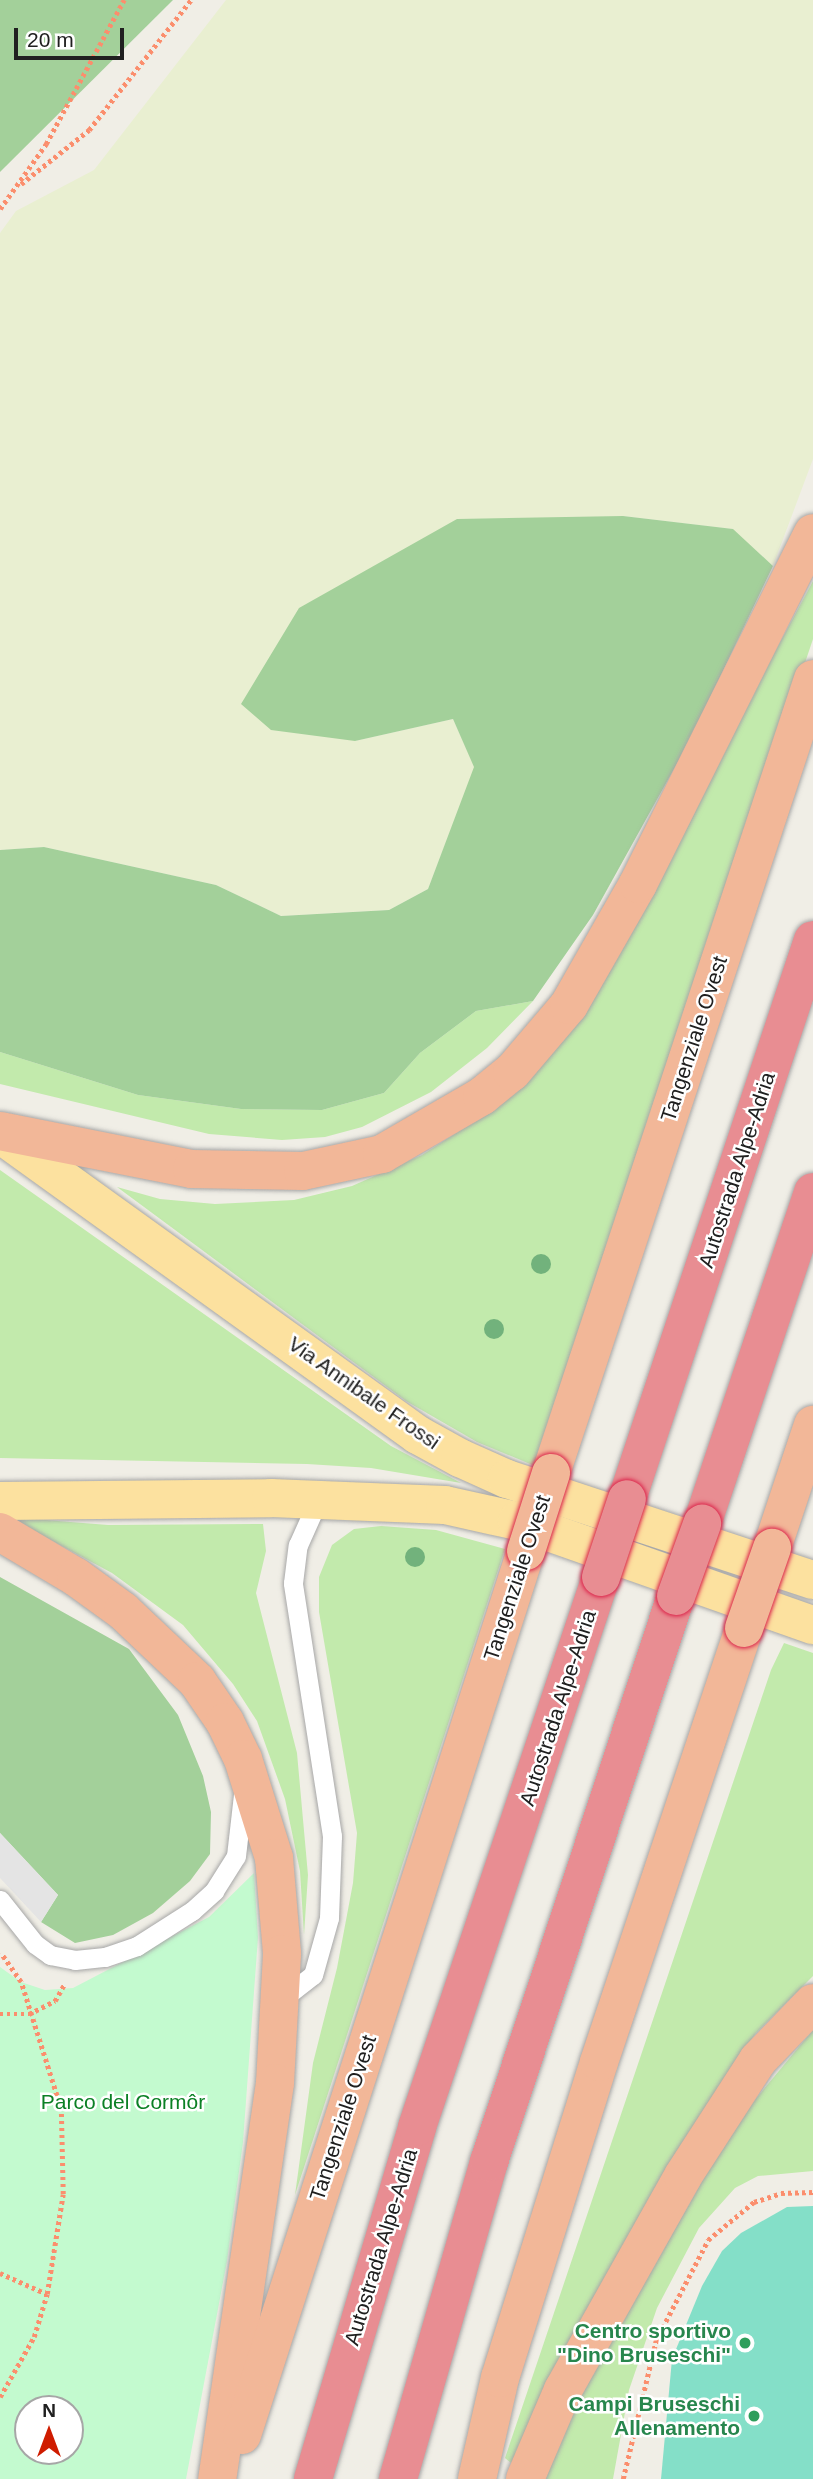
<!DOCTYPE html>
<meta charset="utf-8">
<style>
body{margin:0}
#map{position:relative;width:813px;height:2479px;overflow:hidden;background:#f0eee6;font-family:Helvetica,sans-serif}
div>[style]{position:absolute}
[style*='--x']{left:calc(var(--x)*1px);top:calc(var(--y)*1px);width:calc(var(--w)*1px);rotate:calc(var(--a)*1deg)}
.farmland>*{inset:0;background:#e9efd1}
.grass>*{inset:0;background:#c2eaac}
.forest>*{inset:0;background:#a3d09a}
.park>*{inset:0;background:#c3facf}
.pitch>*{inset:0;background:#84dfc8}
.parking>*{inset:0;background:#e4e4e4}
.path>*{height:4.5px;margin-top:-2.25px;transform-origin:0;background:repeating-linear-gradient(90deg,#fb8e6d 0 3.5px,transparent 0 7px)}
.roads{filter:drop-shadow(0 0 2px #a7a7a7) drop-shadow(0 0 2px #a7a7a7)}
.service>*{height:19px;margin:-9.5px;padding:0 9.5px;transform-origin:9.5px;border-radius:9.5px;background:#fff}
.primary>*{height:38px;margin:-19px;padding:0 19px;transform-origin:19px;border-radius:19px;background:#fce19f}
.trunk>*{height:38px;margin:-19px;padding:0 19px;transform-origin:19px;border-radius:19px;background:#f2b798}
.motorway>*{height:38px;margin:-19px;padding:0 19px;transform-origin:19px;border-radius:19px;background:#e88d92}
.bridges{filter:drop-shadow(0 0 2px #dc254b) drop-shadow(0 0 2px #dc254b)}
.trunk-bridge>*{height:38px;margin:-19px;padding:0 19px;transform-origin:19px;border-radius:19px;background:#f2b798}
.motorway-bridge>*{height:38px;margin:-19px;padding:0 19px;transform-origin:19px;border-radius:19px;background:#e88d92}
.trees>*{width:20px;height:20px;margin:-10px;border-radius:50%;background:#72b27c}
.dots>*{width:19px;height:19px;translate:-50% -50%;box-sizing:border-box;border:4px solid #fff;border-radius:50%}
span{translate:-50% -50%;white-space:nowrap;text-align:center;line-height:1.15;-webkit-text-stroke:5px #fff;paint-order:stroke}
.street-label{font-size:21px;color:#202020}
.park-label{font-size:21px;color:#0b8025}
.leisure-label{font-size:21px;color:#27864d;font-weight:700}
.right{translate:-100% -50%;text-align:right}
.north{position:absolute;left:14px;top:2395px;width:70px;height:70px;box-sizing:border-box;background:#fff;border:2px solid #a6a6a6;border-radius:50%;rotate:0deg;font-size:19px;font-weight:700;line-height:28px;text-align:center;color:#202020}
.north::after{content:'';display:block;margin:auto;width:24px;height:32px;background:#cf1c00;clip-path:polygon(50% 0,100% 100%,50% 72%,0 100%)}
.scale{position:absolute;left:14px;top:28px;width:110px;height:32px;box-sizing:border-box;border:4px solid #202020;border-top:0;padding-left:9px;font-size:21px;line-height:24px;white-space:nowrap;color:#202020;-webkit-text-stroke:5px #fff;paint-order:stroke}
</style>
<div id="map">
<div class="farmland">
<i style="clip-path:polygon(226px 0,813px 0,813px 459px,773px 566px,732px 529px,623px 516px,355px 741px,453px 719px,475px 767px,428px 889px,389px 910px,281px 916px,216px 885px,44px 847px,0 850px,0 233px,16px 211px,94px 170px)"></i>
</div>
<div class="grass">
<i style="clip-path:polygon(813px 581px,813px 639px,535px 1466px,477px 1442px,406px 1401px,117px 1187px,160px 1199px,215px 1204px,294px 1200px,352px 1186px,422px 1155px,503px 1103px,614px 952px)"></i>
<i style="clip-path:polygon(533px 1001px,487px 1048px,431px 1092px,362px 1127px,325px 1137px,282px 1140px,209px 1134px,0 1084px,0 1052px,138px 1095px,241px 1109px,322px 1110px,384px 1093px,420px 1053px,476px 1011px)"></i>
<i style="clip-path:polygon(0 1170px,391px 1446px,461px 1483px,371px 1468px,307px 1464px,0 1458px)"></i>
<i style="clip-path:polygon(8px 1517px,108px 1525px,263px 1524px,266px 1551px,256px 1593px,297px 1753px,308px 1875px,304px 1935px,300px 1871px,285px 1799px,257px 1721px,233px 1684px,183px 1625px,112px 1573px)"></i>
<i style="clip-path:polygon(381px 1526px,436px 1530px,505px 1549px,295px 2195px,313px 2063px,337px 1968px,353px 1883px,357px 1833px,319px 1612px,319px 1577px,332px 1545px,354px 1529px)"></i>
<i style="clip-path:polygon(784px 1643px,813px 1653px,813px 1976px,756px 2033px,731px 2067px,511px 2463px,505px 2458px,771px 1670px)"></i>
<i style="clip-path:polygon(813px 2030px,813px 2171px,758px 2176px,735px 2188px,699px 2228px,657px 2308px,629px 2390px,613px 2479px,541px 2479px,558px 2435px,734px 2125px)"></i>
</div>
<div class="forest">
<i style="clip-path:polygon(0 0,173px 0,0 172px)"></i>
<i style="clip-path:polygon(623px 516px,733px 529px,773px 566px,690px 740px,593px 915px,533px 1001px,476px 1011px,420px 1053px,384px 1093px,322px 1110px,241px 1109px,138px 1095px,0 1052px,0 850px,44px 847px,216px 885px,281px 916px,389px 910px,428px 889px,474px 767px,453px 719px,355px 741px,271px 730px,241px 704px,299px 608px,457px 519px)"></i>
<i style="clip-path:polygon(0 1577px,129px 1649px,178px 1715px,203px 1776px,211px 1812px,210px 1854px,190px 1881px,153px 1913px,113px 1935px,75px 1943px,41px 1922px,58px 1895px,0 1833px)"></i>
</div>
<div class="park">
<i style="clip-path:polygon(evenodd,254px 1873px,258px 1937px,243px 2142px,227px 2261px,186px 2479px,0 2479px,0 1967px,21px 1982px,45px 1990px,73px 1988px,209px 1917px,254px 1873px,28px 2409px,70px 2409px,70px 2451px,28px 2451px,28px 2409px)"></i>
</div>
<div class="pitch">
<i style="clip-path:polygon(813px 2206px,813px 2479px,661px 2479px,672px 2359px,702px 2286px,722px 2251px,741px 2233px,787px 2207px)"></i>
</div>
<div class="parking">
<i style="clip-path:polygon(0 1833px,58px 1895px,41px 1922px,0 1878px)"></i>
</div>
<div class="path">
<i style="--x:21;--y:184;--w:87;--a:-38.5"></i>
<i style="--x:89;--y:130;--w:165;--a:-51.9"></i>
<i style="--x:0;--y:209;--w:80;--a:-54.7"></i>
<i style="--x:46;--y:144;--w:164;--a:-61.6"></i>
<i style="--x:0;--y:2014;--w:29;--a:0"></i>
<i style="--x:29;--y:2014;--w:29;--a:-27"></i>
<i style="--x:55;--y:2001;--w:18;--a:-61"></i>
<i style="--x:0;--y:2273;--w:51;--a:24.1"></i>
<i style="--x:0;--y:2397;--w:69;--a:-60.5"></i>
<i style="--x:34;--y:2337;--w:45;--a:-73.2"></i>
<i style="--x:47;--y:2294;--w:101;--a:-80.9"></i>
<i style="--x:63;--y:2194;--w:85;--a:-91.3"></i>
<i style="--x:61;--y:2109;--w:133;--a:-107.5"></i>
<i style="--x:21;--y:1982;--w:35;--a:-125"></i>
<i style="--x:623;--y:2479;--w:143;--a:-76.6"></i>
<i style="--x:656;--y:2340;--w:113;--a:-62.5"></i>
<i style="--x:708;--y:2240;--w:60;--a:-39.6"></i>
<i style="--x:754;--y:2202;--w:28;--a:-18"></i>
<i style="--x:781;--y:2193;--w:32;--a:-2"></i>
</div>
<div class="roads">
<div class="service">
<i style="--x:0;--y:1900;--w:56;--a:51.5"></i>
<i style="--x:35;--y:1944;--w:19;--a:36"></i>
<i style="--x:50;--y:1955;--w:25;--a:11"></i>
<i style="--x:75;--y:1960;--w:30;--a:-6"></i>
<i style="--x:105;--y:1957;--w:34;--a:-19"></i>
<i style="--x:137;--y:1946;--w:65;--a:-32.5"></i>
<i style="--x:192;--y:1911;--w:30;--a:-42"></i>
<i style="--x:214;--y:1891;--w:41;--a:-57.8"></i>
<i style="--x:236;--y:1856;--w:61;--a:-83.5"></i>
<i style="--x:282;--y:1999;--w:39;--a:-38"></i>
<i style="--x:313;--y:1975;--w:59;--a:-74.3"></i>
<i style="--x:329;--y:1918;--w:82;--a:-87.9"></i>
<i style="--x:332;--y:1836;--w:256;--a:-98.8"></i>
<i style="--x:293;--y:1583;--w:38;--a:-83"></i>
<i style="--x:298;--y:1545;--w:51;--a:-65.9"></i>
</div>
<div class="primary">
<i style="--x:0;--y:1134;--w:515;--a:35.76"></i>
<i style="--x:418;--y:1435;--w:48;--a:28.7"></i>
<i style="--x:460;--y:1458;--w:51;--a:24.1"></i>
<i style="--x:507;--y:1479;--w:322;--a:18.3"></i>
<i style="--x:0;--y:1501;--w:271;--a:-0.6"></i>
<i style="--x:271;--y:1498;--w:174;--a:2.3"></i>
<i style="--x:445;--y:1505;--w:74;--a:12.5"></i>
<i style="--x:517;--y:1521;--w:314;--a:19.4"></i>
</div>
<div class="trunk">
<i style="--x:0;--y:1131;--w:196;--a:11.2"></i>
<i style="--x:192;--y:1169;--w:111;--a:1"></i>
<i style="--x:303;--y:1171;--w:81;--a:-12.1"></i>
<i style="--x:382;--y:1154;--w:116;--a:-30.1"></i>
<i style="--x:482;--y:1096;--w:38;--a:-39"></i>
<i style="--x:512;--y:1072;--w:88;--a:-49.6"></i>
<i style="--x:569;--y:1005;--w:139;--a:-60.3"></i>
<i style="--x:638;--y:884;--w:392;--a:-63.5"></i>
<i style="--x:551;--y:1473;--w:836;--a:-71.74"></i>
<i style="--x:0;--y:1532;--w:88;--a:30.6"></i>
<i style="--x:76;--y:1577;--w:58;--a:35.9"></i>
<i style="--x:123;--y:1611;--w:102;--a:43.4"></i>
<i style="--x:197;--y:1681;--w:50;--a:55.7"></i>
<i style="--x:225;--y:1722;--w:41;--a:64.1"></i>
<i style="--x:243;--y:1759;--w:104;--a:72.6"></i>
<i style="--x:274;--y:1858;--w:96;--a:85.2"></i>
<i style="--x:282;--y:1954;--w:129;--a:93.1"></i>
<i style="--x:275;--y:2083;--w:400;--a:98.3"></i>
<i style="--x:772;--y:1548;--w:130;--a:-71.6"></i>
<i style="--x:242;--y:2435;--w:928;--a:-72.19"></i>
<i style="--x:477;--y:2479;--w:104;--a:-77.2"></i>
<i style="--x:500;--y:2378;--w:331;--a:-72.6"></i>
<i style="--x:599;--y:2062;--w:458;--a:-71.5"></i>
<i style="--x:525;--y:2479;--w:97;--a:-66.9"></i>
<i style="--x:563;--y:2390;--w:245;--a:-60.7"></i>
<i style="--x:683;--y:2176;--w:138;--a:-57.1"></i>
<i style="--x:758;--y:2060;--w:79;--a:-46"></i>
</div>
<div class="motorway">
<i style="--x:627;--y:1499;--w:589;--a:-71.6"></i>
<i style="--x:702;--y:1524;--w:350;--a:-71.5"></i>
<i style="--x:313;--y:2479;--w:367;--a:-73.5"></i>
<i style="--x:417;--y:2127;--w:580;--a:-71.5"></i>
<i style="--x:398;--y:2479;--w:330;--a:-74"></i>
<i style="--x:489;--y:2162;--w:596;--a:-71.72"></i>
</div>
</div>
<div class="bridges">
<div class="trunk-bridge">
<i style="--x:526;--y:1551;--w:82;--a:-72.2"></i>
<i style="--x:744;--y:1628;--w:85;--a:-70.7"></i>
</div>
<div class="motorway-bridge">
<i style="--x:601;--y:1577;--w:82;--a:-71.6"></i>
<i style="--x:676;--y:1596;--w:77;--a:-70.1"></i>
</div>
</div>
<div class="trees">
<i style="left:541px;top:1264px"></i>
<i style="left:494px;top:1329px"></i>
<i style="left:415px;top:1557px"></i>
</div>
<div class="dots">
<i style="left:745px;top:2343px;background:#2e9e5b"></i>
<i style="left:754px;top:2416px;background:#2e9e5b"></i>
</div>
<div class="street-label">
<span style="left:694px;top:1039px;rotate:-72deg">Tangenziale Ovest</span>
<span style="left:737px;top:1170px;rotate:-72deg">Autostrada Alpe-Adria</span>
<span style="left:364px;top:1393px;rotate:35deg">Via Annibale Frossi</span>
<span style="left:517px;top:1578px;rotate:-72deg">Tangenziale Ovest</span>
<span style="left:558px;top:1708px;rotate:-72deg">Autostrada Alpe-Adria</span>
<span style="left:343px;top:2118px;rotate:-72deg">Tangenziale Ovest</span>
<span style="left:381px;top:2247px;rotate:-73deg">Autostrada Alpe-Adria</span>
</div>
<div class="park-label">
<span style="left:123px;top:2102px">Parco del Cormôr</span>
</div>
<div class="leisure-label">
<span class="right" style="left:731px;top:2343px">Centro sportivo<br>"Dino Bruseschi"</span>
<span class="right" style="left:740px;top:2416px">Campi Bruseschi<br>Allenamento</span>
</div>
<div class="north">N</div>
<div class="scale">20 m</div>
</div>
